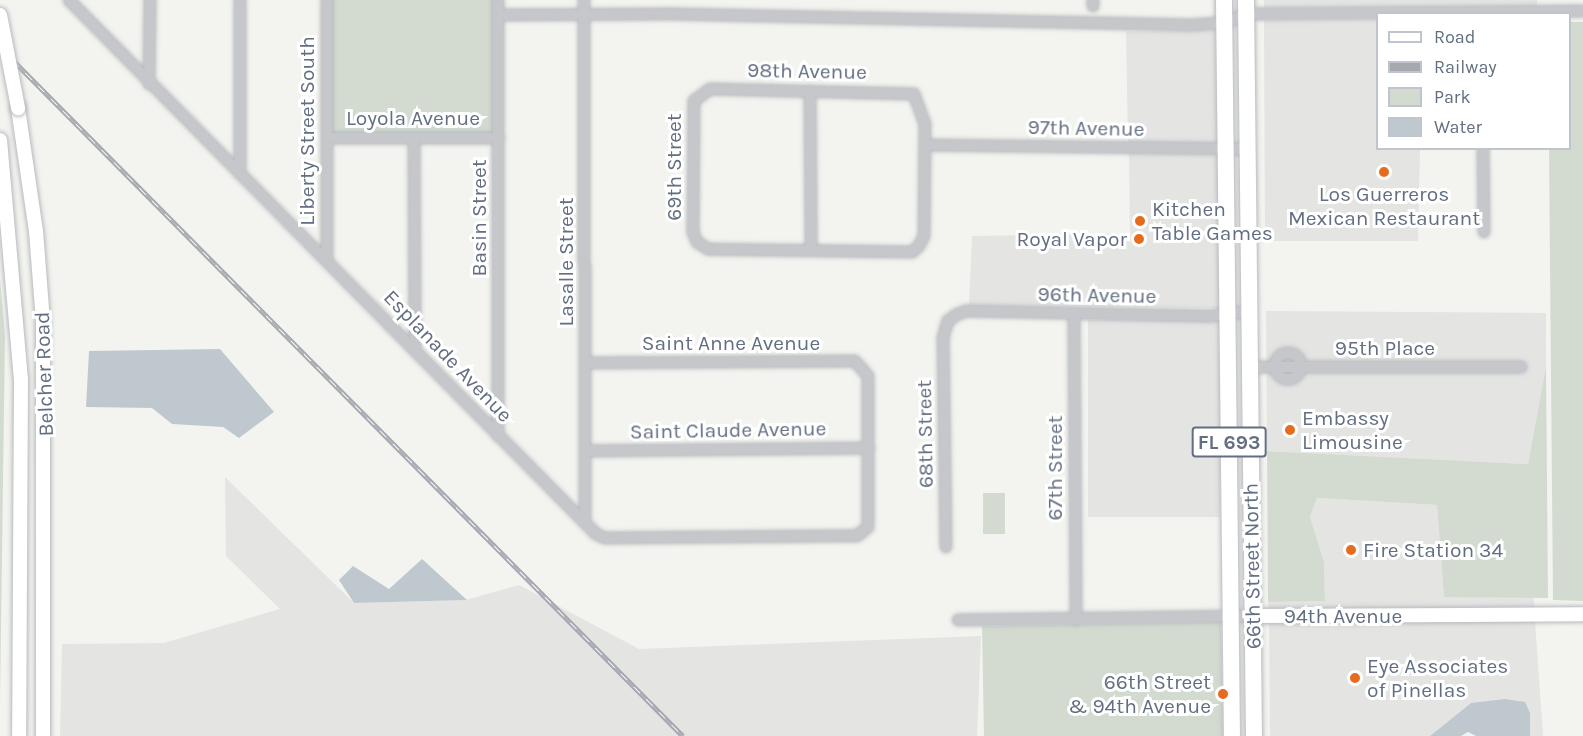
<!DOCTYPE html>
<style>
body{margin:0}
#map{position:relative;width:1583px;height:736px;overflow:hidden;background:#f3f4ef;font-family:Karla,sans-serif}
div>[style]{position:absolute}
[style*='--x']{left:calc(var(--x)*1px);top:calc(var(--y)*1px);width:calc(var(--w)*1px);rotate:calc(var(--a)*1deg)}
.built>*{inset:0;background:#e4e4e3;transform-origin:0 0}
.green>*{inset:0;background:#d3dbd0;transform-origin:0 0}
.water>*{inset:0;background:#c0c8cf}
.roads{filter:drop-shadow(0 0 2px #b7babf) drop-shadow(0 0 2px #b7babf)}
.street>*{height:10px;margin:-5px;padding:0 5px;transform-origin:5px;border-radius:5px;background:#c5c7cb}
.street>.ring{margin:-5px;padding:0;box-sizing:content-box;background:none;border:10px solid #c5c7cb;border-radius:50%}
.secondary>*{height:14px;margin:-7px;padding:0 7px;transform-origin:7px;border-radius:7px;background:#fff}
.primary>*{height:16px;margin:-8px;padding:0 8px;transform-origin:8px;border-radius:8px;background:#fff}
.rail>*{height:5px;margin-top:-2.5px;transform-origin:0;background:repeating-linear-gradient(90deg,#fff 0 9px,#a5a8af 0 18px);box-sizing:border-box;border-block:2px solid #a5a8af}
.bridges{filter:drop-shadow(0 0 2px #b7babf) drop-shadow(0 0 2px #b7babf)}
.secondary-bridge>*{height:14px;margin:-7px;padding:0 7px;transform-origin:7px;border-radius:7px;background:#fff}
.dots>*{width:16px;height:16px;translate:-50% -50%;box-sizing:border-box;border:3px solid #fff;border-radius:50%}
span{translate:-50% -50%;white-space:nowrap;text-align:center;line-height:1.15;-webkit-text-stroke:6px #fff;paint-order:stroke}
.shield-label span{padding:2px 4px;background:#fff;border:2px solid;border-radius:4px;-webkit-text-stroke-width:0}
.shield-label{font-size:20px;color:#626e81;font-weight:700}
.street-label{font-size:21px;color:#626e81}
.poi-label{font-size:21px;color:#626e81}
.left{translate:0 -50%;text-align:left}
.right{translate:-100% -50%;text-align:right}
.legend{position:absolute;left:1376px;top:12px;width:195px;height:138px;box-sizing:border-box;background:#fff;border:2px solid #c0c5cd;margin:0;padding:8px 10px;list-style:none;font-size:18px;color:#626e81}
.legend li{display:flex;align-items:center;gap:12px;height:30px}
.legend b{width:30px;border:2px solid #c0c5cd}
</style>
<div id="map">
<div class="built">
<i style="clip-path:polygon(1264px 0,1537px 0,1537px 6px,1264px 8px)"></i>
<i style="clip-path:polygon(1377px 19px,1378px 148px,1420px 149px,1418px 241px,1265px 241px,1264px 20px)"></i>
<i style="left:1219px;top:30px;width:113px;height:93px;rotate:89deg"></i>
<i style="clip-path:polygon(1129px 153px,1220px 154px,1220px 308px,969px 306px,972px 236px,1130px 233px)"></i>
<i style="clip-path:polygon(1266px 311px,1546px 313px,1546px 366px,1528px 464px,1267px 451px)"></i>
<i style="left:1220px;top:320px;width:197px;height:132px;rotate:90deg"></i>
<i style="clip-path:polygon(225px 477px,354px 603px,466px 600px,519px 585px,639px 649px,981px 636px,977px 736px,60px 736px,62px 644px,164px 643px,280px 609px,226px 556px)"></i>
<i style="clip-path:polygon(1317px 498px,1437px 505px,1444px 597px,1534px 597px,1534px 608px,1269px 610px,1268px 602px,1325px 601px,1324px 562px,1310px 517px)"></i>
<i style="clip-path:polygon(1535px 620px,1543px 736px,1530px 736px,1530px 713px,1471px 703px,1430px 736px,1270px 736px,1269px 622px)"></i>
</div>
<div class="green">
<i style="left:323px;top:0;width:177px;height:142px"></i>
<i style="clip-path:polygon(1570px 22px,1583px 22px,1583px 601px,1553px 600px,1549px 149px,1570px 148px)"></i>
<i style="clip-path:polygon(0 280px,5px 335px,0 703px)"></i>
<i style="clip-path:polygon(1546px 366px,1548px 598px,1444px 597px,1437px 505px,1317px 498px,1310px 517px,1324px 562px,1325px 601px,1268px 602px,1267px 451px,1528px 464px)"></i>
<i style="left:983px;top:493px;width:22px;height:41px"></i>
<i style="left:1221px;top:622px;width:114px;height:239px;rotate:89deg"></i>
</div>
<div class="water">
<i style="clip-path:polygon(220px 349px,274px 412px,239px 438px,223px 427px,172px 424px,152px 408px,86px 407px,89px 351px)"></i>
<i style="clip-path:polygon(422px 559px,467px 600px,354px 603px,339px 580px,353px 566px,389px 589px)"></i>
<i style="clip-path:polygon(1505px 699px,1525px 702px,1530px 713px,1530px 736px,1476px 736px,1468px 732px,1461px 736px,1430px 736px,1471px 703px)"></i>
</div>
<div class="roads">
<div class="street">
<i style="--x:69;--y:0;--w:750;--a:45.38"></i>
<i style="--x:596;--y:534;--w:10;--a:24"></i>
<i style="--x:605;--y:538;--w:252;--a:-0.5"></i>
<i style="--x:857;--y:536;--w:14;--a:-39"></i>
<i style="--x:868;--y:527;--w:151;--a:-90"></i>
<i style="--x:868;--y:376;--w:20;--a:-131"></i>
<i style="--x:855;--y:361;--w:269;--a:179.6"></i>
<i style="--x:498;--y:0;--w:436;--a:90"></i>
<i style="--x:584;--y:0;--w:523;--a:89.89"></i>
<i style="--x:1093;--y:0;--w:6;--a:90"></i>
<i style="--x:498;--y:15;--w:173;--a:-0.3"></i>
<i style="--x:671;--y:14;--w:521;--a:1.21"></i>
<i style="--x:1192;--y:25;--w:32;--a:-4"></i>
<i style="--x:1224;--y:23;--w:24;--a:-22"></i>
<i style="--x:1246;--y:14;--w:337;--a:-0.5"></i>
<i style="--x:149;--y:84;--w:84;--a:-89.3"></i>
<i style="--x:710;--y:89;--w:204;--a:1.4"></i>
<i style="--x:914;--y:94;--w:33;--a:70"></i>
<i style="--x:925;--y:125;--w:111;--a:90.5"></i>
<i style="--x:924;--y:236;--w:11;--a:117"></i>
<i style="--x:919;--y:246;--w:9;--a:139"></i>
<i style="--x:912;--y:252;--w:204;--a:-179.2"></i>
<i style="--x:708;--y:249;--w:13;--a:-148"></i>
<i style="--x:697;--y:242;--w:11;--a:-112"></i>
<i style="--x:693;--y:232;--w:131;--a:-89.6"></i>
<i style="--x:694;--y:101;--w:20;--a:-37"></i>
<i style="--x:810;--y:91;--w:159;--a:89.6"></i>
<i style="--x:328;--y:138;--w:171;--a:0"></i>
<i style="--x:414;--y:138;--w:211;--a:89.7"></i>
<i style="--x:925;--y:145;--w:322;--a:0.7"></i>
<i style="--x:1483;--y:148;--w:84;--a:89.3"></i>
<i style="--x:240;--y:174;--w:174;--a:-90"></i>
<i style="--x:327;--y:261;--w:261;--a:-90"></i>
<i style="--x:1074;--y:315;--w:305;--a:89.6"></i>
<i class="ring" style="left:1275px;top:353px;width:16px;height:16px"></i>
<i style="--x:1249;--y:367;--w:272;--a:0"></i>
<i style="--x:587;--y:451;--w:282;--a:-0.6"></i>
<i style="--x:946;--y:547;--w:209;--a:-90.8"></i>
<i style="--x:943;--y:338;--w:18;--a:-74"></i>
<i style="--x:948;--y:321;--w:10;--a:-37"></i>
<i style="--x:956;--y:315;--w:11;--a:-22"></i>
<i style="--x:966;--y:311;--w:244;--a:1.2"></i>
<i style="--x:1210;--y:316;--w:38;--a:-7"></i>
<i style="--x:958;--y:620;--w:295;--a:-0.8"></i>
</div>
<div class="secondary">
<i style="--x:18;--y:108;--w:124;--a:81.7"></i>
<i style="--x:36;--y:231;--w:90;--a:85.6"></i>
<i style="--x:43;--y:321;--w:415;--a:90"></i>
<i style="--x:0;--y:140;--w:240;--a:85"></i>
<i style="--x:21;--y:379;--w:357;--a:90.3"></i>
<i style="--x:1253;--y:616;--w:330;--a:-0.3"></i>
</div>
<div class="primary">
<i style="--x:1224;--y:0;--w:736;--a:89.38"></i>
<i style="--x:1246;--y:0;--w:736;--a:89.38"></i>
</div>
</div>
<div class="rail">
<i style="--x:0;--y:47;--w:970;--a:45.25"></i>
</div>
<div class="bridges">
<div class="secondary-bridge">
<i style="--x:0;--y:15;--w:95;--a:79"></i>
</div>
</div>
<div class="dots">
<i style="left:1384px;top:172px;background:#e76b1c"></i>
<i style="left:1140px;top:221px;background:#e76b1c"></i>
<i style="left:1139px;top:239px;background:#e76b1c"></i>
<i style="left:1290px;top:430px;background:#e76b1c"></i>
<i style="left:1351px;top:550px;background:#e76b1c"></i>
<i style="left:1355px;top:678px;background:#e76b1c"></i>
<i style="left:1223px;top:694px;background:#e76b1c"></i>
</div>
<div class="shield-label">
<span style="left:1229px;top:442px">FL 693</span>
</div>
<div class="street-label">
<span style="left:807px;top:71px;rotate:1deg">98th Avenue</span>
<span style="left:413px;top:118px">Loyola Avenue</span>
<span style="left:1086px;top:128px;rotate:1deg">97th Avenue</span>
<span style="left:307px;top:131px;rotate:-90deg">Liberty Street South</span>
<span style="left:674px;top:167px;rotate:-90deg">69th Street</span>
<span style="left:479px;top:218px;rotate:-90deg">Basin Street</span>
<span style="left:566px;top:262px;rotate:-90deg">Lasalle Street</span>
<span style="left:1097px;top:295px;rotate:1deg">96th Avenue</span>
<span style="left:731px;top:343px">Saint Anne Avenue</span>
<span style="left:1385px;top:348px">95th Place</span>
<span style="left:448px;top:356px;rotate:46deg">Esplanade Avenue</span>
<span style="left:44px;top:374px;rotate:-92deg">Belcher Road</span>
<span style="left:728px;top:430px;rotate:-1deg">Saint Claude Avenue</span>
<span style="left:925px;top:434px;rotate:-91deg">68th Street</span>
<span style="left:1055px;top:468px;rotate:-90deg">67th Street</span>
<span style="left:1252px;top:566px;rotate:-91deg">66th Street North</span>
<span style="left:1343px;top:616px">94th Avenue</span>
</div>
<div class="poi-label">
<span style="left:1384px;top:206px">Los Guerreros<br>Mexican Restaurant</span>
<span class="left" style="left:1152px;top:221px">Kitchen<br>Table Games</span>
<span class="right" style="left:1127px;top:239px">Royal Vapor</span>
<span class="left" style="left:1302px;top:430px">Embassy<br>Limousine</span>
<span class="left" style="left:1363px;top:550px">Fire Station 34</span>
<span class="left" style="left:1367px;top:678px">Eye Associates<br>of Pinellas</span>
<span class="right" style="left:1211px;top:694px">66th Street<br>&amp; 94th Avenue</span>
</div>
<ul class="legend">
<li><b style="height:8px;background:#fff"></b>Road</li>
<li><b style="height:8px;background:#a5a8af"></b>Railway</li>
<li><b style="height:16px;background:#d3dbd0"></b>Park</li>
<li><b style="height:16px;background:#c0c8cf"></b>Water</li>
</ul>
</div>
